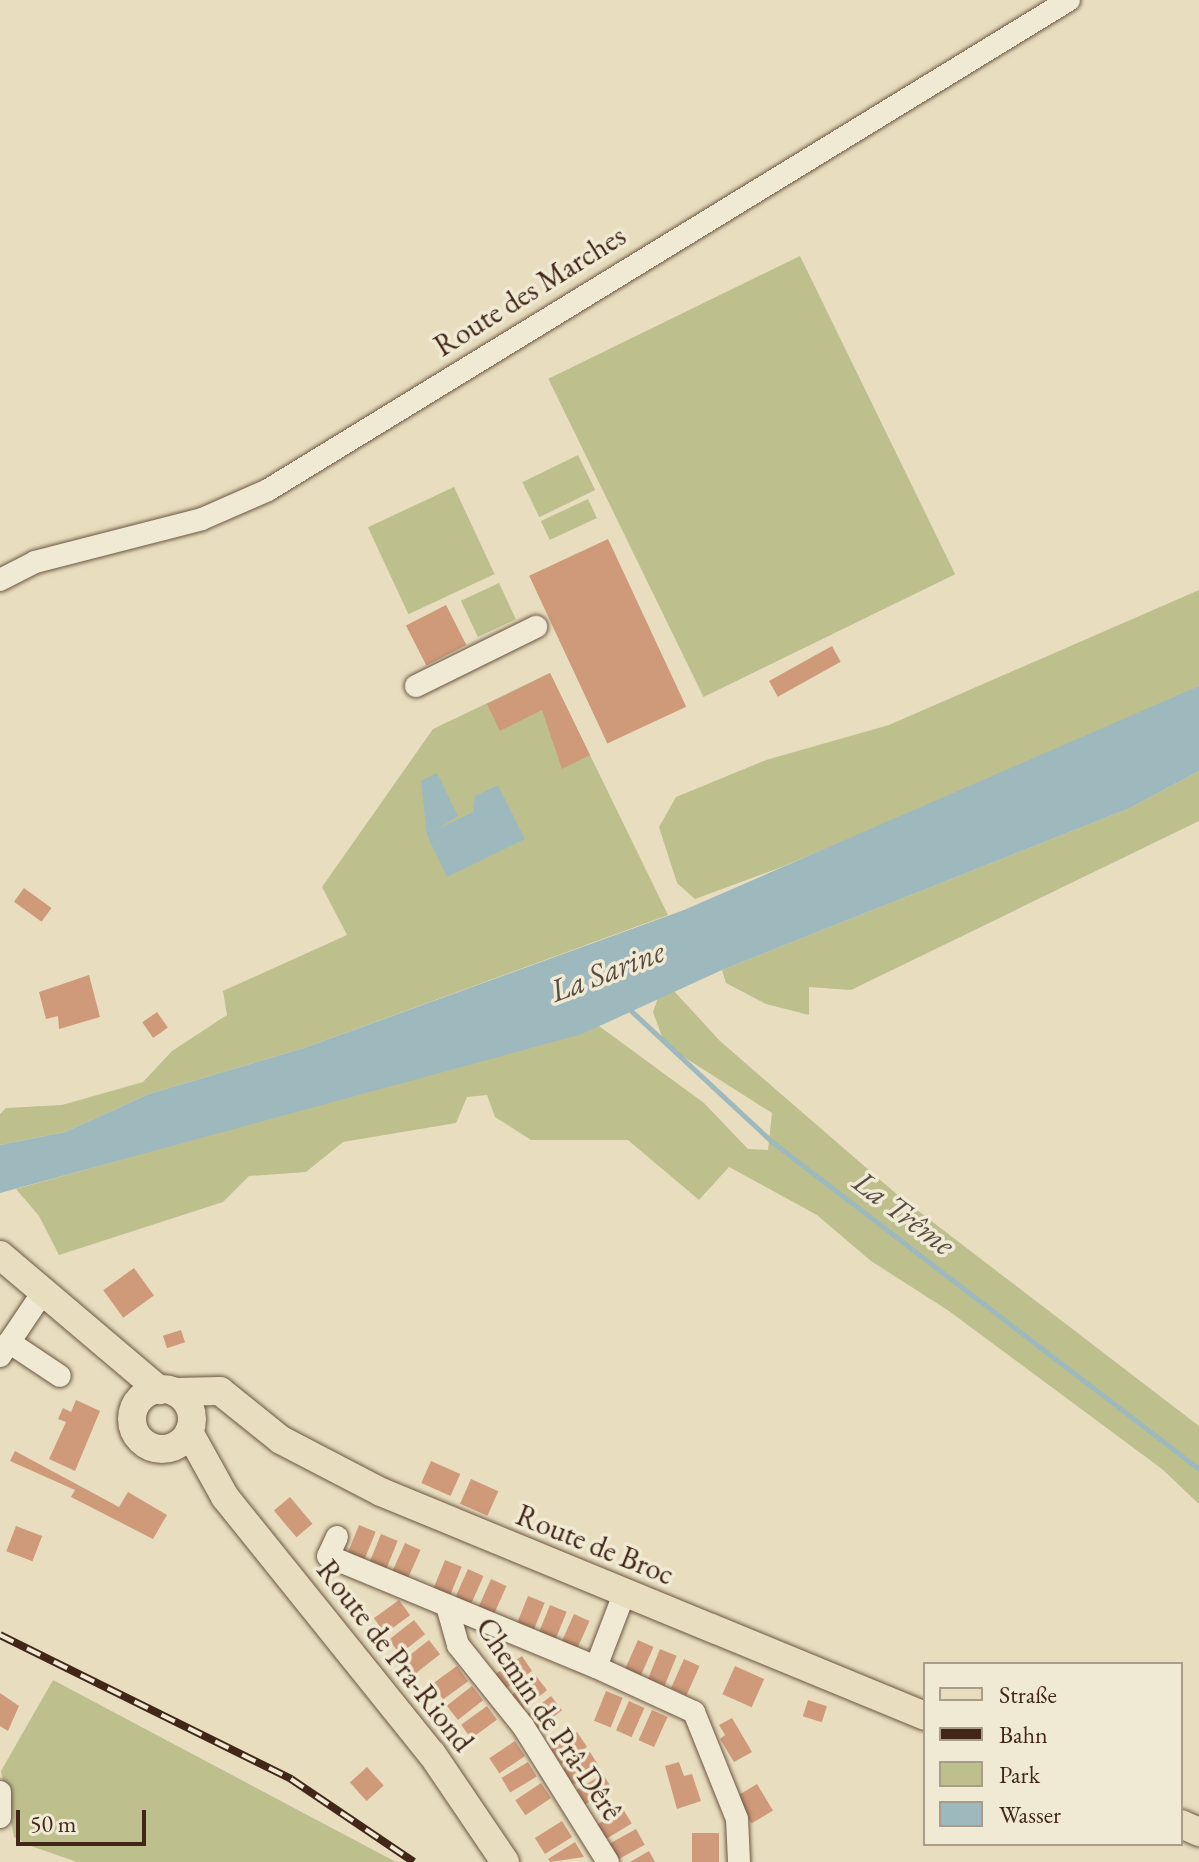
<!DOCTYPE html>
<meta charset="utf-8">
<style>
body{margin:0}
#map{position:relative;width:1199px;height:1862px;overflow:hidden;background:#e8debf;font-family:"EB Garamond",serif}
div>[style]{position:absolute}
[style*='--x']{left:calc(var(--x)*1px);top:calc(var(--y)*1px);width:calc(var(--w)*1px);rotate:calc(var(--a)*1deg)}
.green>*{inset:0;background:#bdbf8d;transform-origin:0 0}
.water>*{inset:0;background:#9db9bd}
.stream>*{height:5px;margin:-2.5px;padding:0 2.5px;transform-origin:2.5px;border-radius:2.5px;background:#9db9bd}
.building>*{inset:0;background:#cf9a79;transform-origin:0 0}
.roads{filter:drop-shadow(0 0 2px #6c5542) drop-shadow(0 0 2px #6c5542)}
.minor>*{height:22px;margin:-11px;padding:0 11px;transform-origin:11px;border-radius:11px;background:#f0ead5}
.major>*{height:28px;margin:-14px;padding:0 14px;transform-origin:14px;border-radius:14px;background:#e8debf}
.major>.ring{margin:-14px;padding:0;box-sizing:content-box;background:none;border:28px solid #e8debf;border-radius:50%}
.rail>*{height:8px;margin-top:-4px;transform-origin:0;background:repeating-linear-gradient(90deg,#f0ead5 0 15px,#422719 0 30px);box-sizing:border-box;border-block:2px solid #422719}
span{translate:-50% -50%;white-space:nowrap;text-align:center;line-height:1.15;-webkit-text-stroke:7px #f0ead5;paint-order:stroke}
.street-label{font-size:30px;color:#422719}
.water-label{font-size:32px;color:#594c42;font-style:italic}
.legend{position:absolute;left:923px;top:1662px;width:260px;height:184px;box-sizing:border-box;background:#f0ead5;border:2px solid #aa9c8a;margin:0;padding:10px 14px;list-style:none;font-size:24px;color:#422719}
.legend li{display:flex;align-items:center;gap:16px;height:40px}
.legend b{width:40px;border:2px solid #aa9c8a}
.scale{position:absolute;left:16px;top:1810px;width:130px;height:36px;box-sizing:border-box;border:4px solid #422719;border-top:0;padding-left:10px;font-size:24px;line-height:28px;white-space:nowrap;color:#422719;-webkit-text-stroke:6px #f0ead5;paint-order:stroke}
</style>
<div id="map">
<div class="green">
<i style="left:800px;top:256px;width:354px;height:280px;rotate:64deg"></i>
<i style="left:578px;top:455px;width:39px;height:62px;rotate:64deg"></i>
<i style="left:454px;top:487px;width:96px;height:95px;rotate:65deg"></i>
<i style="left:588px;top:499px;width:21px;height:52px;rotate:65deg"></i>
<i style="left:499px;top:583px;width:40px;height:42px;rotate:65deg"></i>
<i style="clip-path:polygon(1199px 590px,1199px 686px,1080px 743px,779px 868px,695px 899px,677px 883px,659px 827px,676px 797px,766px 760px,889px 725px)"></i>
<i style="clip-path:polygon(550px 673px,668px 915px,304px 1048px,149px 1094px,65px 1132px,0 1145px,0 1114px,6px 1108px,62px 1105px,143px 1082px,172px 1051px,227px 1015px,223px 991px,347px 935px,322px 887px,433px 729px)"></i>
<i style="clip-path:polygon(1199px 771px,1199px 821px,851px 990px,809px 987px,809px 1015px,766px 1004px,726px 983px,722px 970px,1130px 808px)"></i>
<i style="clip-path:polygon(674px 991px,720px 1041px,900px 1197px,1199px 1426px,1199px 1504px,1162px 1469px,949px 1311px,871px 1261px,817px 1215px,729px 1167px,699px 1200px,628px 1140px,531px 1140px,495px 1117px,487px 1095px,467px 1097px,456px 1123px,343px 1142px,306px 1172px,249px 1176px,223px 1202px,59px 1255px,39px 1216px,16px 1189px,599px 1026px,704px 1103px,748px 1149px,768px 1150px,772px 1113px,665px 1045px,653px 1012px,658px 998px)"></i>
<i style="clip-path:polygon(53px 1680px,396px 1862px,77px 1862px,28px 1845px,14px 1837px,1px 1771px)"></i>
</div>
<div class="water">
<i style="clip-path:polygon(1199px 686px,1199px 771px,1130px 808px,722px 970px,582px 1034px,0 1193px,0 1145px,65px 1132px,149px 1094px,304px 1048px,684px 910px)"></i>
<i style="clip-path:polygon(437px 773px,458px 816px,436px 830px,473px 812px,475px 796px,498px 785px,525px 839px,447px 877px,427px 835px,421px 781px)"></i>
</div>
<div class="stream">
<i style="--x:628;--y:1008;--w:195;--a:42.9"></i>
<i style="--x:771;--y:1141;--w:539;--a:37.46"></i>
</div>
<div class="building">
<i style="left:608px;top:539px;width:185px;height:87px;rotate:65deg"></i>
<i style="left:446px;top:605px;width:45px;height:45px;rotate:63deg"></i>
<i style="left:832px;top:646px;width:18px;height:72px;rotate:61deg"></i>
<i style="clip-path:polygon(550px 673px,590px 755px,562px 769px,542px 710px,500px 731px,487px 704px)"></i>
<i style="left:24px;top:888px;width:34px;height:17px;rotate:36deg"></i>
<i style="clip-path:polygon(89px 975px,100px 1017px,59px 1029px,58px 1016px,46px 1019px,39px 992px)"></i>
<i style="left:157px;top:1012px;width:19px;height:18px;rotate:55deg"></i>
<i style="left:134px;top:1268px;width:34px;height:38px;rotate:54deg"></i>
<i style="left:181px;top:1330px;width:13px;height:19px;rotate:72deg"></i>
<i style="clip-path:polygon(76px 1400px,100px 1411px,75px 1471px,49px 1459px,66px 1422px,58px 1419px,63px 1408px,71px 1412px)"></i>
<i style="clip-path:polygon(15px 1451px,119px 1507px,128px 1492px,167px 1515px,153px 1539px,71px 1497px,75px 1490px,10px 1461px)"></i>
<i style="left:431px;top:1461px;width:32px;height:24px;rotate:24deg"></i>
<i style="left:471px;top:1479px;width:30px;height:27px;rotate:24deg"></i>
<i style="left:290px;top:1497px;width:35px;height:21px;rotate:50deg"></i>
<i style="left:359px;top:1525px;width:18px;height:31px;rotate:22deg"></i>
<i style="left:16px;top:1526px;width:28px;height:27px;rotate:21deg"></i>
<i style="left:381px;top:1534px;width:18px;height:31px;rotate:22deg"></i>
<i style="left:405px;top:1543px;width:17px;height:33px;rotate:24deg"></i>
<i style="left:445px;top:1560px;width:18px;height:31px;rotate:22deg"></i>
<i style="left:468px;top:1569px;width:17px;height:32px;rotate:24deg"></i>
<i style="left:491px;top:1579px;width:17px;height:31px;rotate:24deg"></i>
<i style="left:528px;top:1596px;width:18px;height:31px;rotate:22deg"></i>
<i style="left:399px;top:1600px;width:19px;height:31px;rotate:54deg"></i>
<i style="left:550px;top:1605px;width:18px;height:31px;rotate:22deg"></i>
<i style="left:574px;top:1614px;width:17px;height:32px;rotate:24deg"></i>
<i style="left:414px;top:1620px;width:18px;height:32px;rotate:52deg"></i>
<i style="left:429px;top:1640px;width:18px;height:32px;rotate:52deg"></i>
<i style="left:638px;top:1640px;width:17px;height:32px;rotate:24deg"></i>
<i style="left:660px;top:1649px;width:18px;height:32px;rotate:22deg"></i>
<i style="left:522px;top:1656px;width:18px;height:32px;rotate:56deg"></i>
<i style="left:684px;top:1659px;width:17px;height:32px;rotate:24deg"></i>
<i style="left:457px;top:1666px;width:19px;height:31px;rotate:54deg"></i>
<i style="left:735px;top:1666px;width:32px;height:31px;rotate:24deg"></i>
<i style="left:536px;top:1676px;width:18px;height:31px;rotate:52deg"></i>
<i style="left:472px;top:1686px;width:18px;height:32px;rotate:52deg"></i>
<i style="left:606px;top:1691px;width:18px;height:32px;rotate:22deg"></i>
<i style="clip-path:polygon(0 1693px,19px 1706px,8px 1731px,0 1726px)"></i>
<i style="left:551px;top:1696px;width:18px;height:31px;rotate:52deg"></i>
<i style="left:808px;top:1700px;width:20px;height:17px;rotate:18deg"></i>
<i style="left:629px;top:1701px;width:17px;height:32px;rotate:24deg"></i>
<i style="left:487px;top:1706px;width:17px;height:32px;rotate:54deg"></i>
<i style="left:652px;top:1710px;width:17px;height:33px;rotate:24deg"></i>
<i style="clip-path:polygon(732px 1718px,752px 1752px,734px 1762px,720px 1739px,725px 1735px,719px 1725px)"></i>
<i style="left:577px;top:1732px;width:18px;height:31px;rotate:56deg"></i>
<i style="left:515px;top:1741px;width:18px;height:31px;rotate:56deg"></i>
<i style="left:590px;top:1752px;width:19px;height:32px;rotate:58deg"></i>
<i style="left:528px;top:1762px;width:17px;height:31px;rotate:59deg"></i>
<i style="clip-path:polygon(679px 1762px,684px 1776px,692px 1774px,701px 1801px,677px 1809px,665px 1766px)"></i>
<i style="left:367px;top:1767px;width:25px;height:23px;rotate:48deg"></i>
<i style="left:603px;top:1774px;width:17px;height:31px;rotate:59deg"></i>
<i style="left:541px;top:1783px;width:18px;height:31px;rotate:56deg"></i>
<i style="left:757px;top:1784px;width:31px;height:25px;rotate:59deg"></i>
<i style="left:623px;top:1809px;width:17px;height:31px;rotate:59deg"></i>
<i style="left:562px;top:1821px;width:19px;height:32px;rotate:58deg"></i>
<i style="left:636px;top:1829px;width:18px;height:33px;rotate:61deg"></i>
<i style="left:692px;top:1833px;width:27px;height:29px"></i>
<i style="clip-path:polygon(575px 1842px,584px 1857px,550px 1862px,548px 1859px)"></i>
<i style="clip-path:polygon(649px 1851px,655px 1862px,630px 1862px)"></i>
</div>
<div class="roads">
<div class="minor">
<i style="--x:0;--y:580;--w:39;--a:-27"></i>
<i style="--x:35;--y:562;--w:172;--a:-14.4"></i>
<i style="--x:202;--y:519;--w:72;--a:-23.7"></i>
<i style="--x:268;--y:490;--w:939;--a:-31.46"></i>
<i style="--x:416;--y:686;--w:134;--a:-26.2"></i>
<i style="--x:9;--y:1342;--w:61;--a:33.7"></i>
<i style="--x:0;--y:1356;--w:77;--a:-56.1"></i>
<i style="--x:337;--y:1537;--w:21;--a:115"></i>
<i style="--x:328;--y:1556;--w:290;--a:22.5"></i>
<i style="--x:624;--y:1594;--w:78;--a:111"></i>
<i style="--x:596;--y:1667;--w:108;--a:24.7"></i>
<i style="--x:694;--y:1712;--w:115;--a:68.1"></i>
<i style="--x:737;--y:1819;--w:43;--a:87.3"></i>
<i style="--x:447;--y:1606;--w:41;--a:74.2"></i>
<i style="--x:458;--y:1645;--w:104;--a:51.3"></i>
<i style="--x:523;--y:1726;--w:160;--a:58"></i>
<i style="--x:0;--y:1792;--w:25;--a:90"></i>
</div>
<div class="major">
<i style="--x:0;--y:1255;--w:209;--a:40.3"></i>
<i class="ring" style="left:132px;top:1389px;width:32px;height:32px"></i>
<i style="--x:175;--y:1392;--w:45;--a:-1.3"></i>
<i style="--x:220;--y:1391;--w:78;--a:38.8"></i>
<i style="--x:281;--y:1440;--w:113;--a:27.5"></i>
<i style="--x:381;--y:1492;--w:588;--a:22.38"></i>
<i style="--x:189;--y:1432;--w:74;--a:61"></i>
<i style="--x:225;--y:1497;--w:330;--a:51.2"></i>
<i style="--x:432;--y:1754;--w:130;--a:55.9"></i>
<i style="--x:1181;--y:1824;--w:20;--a:24"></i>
</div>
</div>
<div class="rail">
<i style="--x:0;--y:1635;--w:325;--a:26.3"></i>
<i style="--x:291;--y:1779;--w:148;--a:34"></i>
</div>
<div class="street-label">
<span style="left:530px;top:291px;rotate:-32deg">Route des Marches</span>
<span style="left:595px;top:1545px;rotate:22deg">Route de Broc</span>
<span style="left:395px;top:1656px;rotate:52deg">Route de Pra-Riond</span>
<span style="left:549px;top:1719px;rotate:56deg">Chemin de Prâ-Dêrê</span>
</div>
<div class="water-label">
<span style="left:607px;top:971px;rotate:-21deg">La Sarine</span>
<span style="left:904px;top:1213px;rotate:37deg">La Trême</span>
</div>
<ul class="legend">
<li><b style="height:10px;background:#e8debf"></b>Straße</li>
<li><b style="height:10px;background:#422719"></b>Bahn</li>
<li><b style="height:22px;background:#bdbf8d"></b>Park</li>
<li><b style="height:22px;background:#9db9bd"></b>Wasser</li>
</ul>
<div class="scale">50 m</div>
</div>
